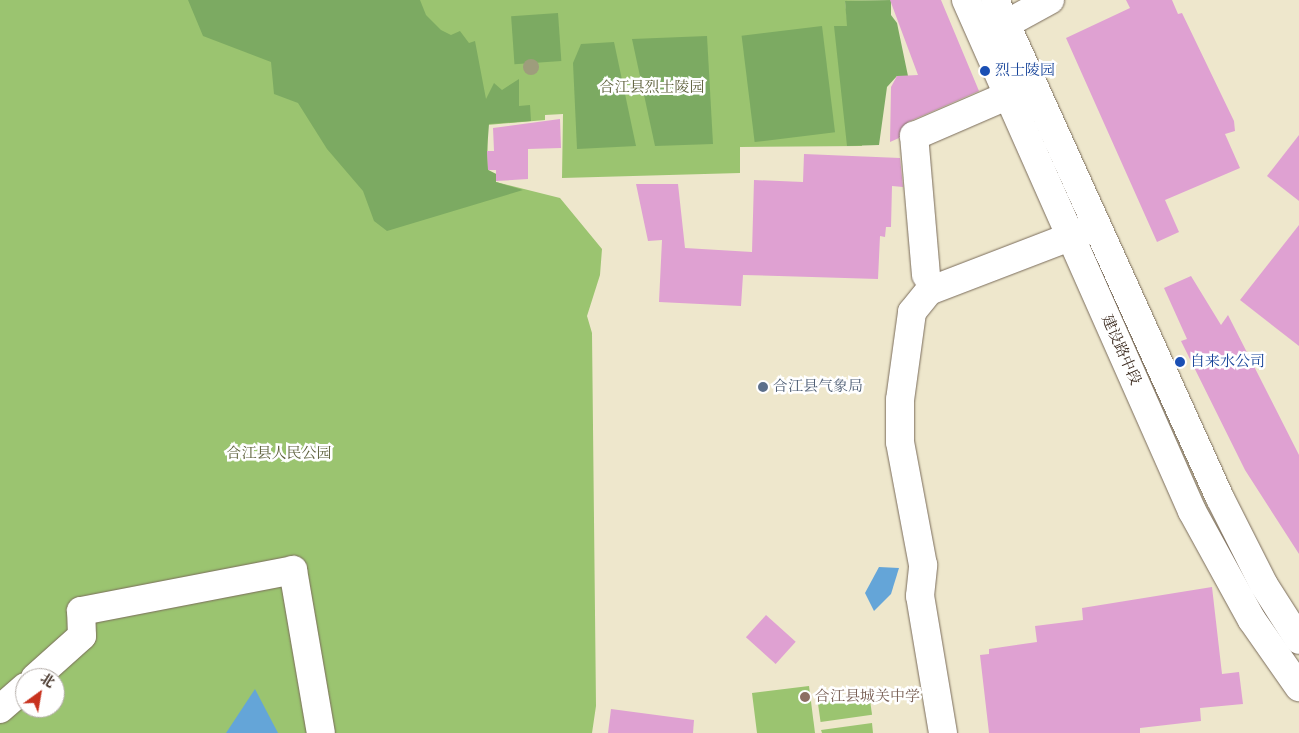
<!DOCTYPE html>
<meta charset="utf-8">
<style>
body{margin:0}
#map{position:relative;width:1299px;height:733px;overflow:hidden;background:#eee7cc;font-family:Cardo,"Noto Serif SC",serif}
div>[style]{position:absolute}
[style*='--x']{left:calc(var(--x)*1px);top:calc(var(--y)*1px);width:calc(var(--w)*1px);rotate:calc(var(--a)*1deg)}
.green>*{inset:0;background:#9bc470;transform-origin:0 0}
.forest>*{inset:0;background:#7caa62;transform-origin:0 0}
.water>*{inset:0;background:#64a5d8}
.building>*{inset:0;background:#dfa1d2;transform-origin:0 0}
.roads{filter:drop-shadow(0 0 1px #7a6c5b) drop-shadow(0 0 1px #7a6c5b)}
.minor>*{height:28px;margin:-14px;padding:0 14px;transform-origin:14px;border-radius:14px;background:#fff}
.major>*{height:28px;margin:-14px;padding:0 14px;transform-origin:14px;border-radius:14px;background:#fff}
.trees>*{width:16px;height:16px;margin:-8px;border-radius:50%;background:#9e9d7c}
.dots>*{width:14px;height:14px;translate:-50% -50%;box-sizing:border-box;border:2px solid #fff;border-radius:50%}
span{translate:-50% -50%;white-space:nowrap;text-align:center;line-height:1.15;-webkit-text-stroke:5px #fff;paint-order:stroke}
.transit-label{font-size:15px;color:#164399}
.left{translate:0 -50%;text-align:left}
.park-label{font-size:15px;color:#5d603b}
.street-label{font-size:15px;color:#3b2a1e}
.service-label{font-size:15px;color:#4e5e75}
.education-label{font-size:15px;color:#785e54}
.north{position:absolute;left:15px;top:668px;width:50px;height:50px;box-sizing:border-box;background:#fff;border:1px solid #b1aaa5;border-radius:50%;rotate:32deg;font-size:14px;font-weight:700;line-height:20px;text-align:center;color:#3b2a1e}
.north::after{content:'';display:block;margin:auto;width:18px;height:22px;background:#c8321e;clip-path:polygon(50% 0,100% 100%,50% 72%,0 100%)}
</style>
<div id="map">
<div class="green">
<i style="clip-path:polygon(evenodd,0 0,894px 0,845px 1px,862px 146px,740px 147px,740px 173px,562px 178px,563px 114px,545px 115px,545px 120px,487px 125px,488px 170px,496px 174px,496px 182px,560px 198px,602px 249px,600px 275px,587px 316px,592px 333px,596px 706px,592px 733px,0 733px,0 0,25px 678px,55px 678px,55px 708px,25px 708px,25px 678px)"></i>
<i style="clip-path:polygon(809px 686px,815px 733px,757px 733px,752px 693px)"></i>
<i style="left:869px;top:693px;width:22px;height:52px;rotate:82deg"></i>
<i style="clip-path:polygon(872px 723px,873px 733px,822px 733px,821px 730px)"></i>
</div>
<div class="forest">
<i style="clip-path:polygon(188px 0,420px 0,426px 15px,441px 30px,451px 35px,460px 31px,469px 43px,475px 41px,486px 99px,494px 83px,502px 90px,519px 79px,519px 106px,530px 105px,531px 121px,489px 124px,487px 151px,488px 170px,496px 174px,496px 182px,523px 190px,387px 231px,374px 221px,363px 191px,327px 149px,298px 103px,274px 94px,271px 62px,203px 36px)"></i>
<i style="clip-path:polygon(891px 0,891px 15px,897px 23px,908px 76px,897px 76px,887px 87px,879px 145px,847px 146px,834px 26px,847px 26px,845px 1px)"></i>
<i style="left:558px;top:13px;width:48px;height:47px;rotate:86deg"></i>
<i style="left:822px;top:26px;width:107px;height:81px;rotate:83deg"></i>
<i style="clip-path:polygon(707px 36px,713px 144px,655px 146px,632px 39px)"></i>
<i style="clip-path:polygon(614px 42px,636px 146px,577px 149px,573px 63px,581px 44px)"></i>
</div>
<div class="water">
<i style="clip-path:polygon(879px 567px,899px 568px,891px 594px,874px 611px,865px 593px)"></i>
<i style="clip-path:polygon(255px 689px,278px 733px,226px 733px)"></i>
</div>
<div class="building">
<i style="clip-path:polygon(890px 0,941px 0,979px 91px,908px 122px,899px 138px,890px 142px,891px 87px,897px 76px,918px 75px)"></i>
<i style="clip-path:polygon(1126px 0,1172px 0,1178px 14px,1182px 13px,1234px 121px,1235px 131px,1225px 134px,1240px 168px,1165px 200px,1179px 232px,1157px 242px,1066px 38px,1130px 8px)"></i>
<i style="clip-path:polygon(560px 119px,561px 148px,528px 149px,528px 179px,496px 181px,496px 170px,488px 170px,487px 151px,494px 151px,493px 128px)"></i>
<i style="clip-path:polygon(1299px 135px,1299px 201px,1267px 176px)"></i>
<i style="clip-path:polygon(804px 154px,900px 158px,903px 187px,892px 186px,891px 227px,886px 227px,885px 237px,880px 236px,878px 279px,743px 275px,741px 306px,659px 302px,662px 240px,648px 241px,636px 184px,678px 184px,685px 248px,752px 252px,754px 180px,803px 182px)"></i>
<i style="clip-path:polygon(1299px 225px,1299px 346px,1240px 300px)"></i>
<i style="clip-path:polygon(1191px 276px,1221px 325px,1228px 315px,1299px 455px,1299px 554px,1245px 470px,1181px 341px,1187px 339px,1164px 288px)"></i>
<i style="clip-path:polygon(1212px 587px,1222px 674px,1239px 672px,1243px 704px,1200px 708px,1201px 721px,1140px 728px,1140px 733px,989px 733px,980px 655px,989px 654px,989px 649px,1037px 642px,1035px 626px,1083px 620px,1082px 608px)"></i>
<i style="left:766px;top:615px;width:40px;height:30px;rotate:42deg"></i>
<i style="clip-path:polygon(611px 709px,694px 720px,693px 733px,608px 733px)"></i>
</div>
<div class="roads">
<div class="minor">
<i style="--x:986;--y:35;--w:73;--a:-28.7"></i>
<i style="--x:926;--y:275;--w:140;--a:-94.9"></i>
<i style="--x:914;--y:136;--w:106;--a:-23.4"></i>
<i style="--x:35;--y:678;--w:63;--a:-41.8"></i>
<i style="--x:82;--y:636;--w:25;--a:-92"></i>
<i style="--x:81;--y:611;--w:216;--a:-10.9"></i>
<i style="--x:293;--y:570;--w:165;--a:80.3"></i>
<i style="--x:0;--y:709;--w:33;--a:-41"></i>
<i style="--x:943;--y:733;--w:139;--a:-99.5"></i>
<i style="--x:920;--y:596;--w:31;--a:-84"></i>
<i style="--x:923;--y:565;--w:125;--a:-100.6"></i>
<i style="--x:900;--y:442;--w:42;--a:-90"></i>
<i style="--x:900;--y:400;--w:89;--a:-82.2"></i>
<i style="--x:912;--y:312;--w:27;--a:-51"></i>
<i style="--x:929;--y:291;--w:176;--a:-21"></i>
</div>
<div class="major">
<i style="--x:966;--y:0;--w:559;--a:66.14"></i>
<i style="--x:1192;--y:511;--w:124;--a:61.2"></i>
<i style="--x:1252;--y:620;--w:82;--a:55"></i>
<i style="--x:995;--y:0;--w:546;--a:65.69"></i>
<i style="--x:1220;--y:498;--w:97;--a:63.2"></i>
<i style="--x:1264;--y:585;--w:65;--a:57.5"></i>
</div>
</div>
<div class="trees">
<i style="left:531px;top:67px"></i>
</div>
<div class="dots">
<i style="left:985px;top:71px;background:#1a4fb4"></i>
<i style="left:1180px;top:362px;background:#1a4fb4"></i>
<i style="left:763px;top:387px;background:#5c6f8a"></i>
<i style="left:805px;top:697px;background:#8d6e63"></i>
</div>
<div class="transit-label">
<span class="left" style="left:995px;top:71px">烈士陵园</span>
<span class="left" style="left:1190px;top:362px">自来水公司</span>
</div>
<div class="park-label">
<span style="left:652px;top:88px">合江县烈士陵园</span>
<span style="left:279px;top:454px">合江县人民公园</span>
</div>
<div class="street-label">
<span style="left:1121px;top:350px;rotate:66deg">建设路中段</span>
</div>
<div class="service-label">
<span class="left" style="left:773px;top:387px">合江县气象局</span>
</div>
<div class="education-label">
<span class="left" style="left:815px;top:697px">合江县城关中学</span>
</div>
<div class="north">北</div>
</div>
